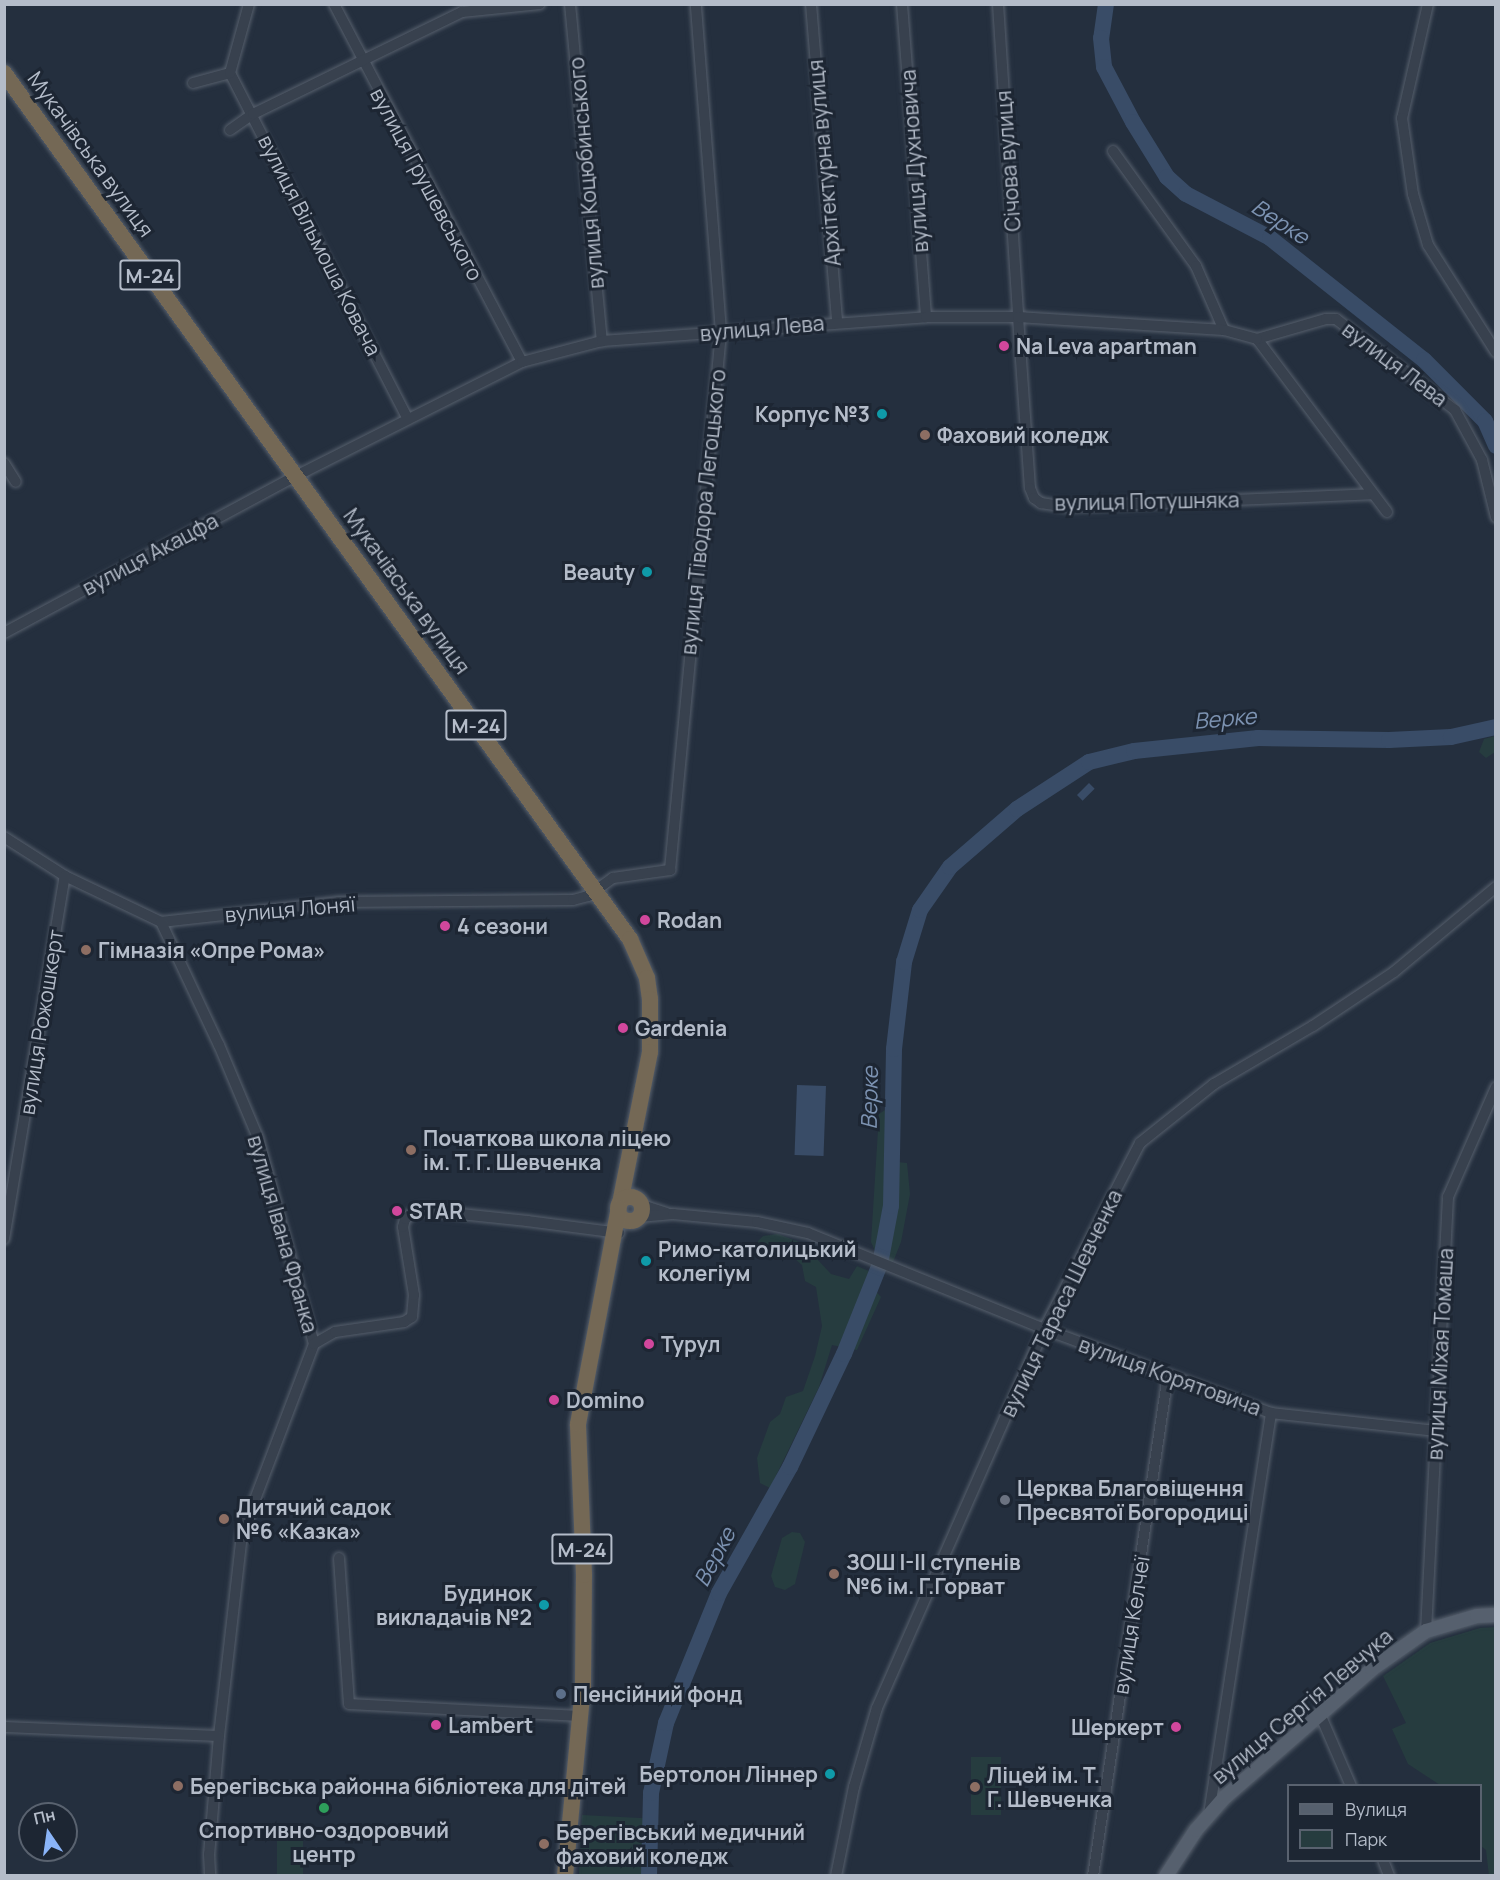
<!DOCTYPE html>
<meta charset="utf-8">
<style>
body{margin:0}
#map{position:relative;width:1500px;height:1880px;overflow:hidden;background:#242f3e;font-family:Manrope,sans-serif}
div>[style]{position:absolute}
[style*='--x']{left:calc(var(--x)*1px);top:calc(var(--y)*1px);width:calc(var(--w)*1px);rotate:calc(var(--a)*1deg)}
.green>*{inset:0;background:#263c3f;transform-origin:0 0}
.water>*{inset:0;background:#394c67;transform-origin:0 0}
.river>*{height:16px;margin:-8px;padding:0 8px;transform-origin:8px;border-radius:8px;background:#394c67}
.roads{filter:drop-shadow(0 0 2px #565f6c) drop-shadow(0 0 2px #565f6c)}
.minor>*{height:10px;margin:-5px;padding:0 5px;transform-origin:5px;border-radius:5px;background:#38414e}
.major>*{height:14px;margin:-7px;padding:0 7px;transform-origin:7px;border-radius:7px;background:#56606e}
.highway>*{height:16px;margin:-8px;padding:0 8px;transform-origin:8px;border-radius:8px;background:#746855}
.highway>.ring{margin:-8px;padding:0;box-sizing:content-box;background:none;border:16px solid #746855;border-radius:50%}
.dots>*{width:16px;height:16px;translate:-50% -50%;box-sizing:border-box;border:3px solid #1d2633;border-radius:50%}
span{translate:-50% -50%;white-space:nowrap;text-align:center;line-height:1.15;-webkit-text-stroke:6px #1d2633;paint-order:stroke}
.shield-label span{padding:2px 4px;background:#1d2633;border:2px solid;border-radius:4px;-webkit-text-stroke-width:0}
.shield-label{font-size:20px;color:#b4bcc9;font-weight:700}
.street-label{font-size:21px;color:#b4bcc9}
.poi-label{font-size:21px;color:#b4bcc9;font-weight:700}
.left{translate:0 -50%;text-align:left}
.right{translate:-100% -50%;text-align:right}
.water-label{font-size:22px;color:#7c92b1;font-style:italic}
.frame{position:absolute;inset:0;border:6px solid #b4bcc9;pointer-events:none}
.legend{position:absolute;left:1287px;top:1784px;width:195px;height:78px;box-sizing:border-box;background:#1d2633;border:2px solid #59626f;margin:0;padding:8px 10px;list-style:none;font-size:18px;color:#b4bcc9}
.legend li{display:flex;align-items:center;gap:12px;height:30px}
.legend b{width:30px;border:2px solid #59626f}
.north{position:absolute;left:18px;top:1802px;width:60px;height:60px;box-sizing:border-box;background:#1d2633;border:2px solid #59626f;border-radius:50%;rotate:347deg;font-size:16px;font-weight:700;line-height:24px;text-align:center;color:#b4bcc9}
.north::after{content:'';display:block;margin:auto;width:21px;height:27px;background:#8ab4f8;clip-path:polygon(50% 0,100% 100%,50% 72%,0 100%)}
</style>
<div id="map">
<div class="green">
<i style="clip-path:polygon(1495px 736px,1495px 752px,1486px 758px,1479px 752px,1484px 739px)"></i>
<i style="clip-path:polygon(885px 1110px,888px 1161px,907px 1163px,910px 1194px,901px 1242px,893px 1262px,877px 1255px,871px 1242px,879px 1114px)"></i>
<i style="clip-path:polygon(778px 1234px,802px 1243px,831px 1274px,849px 1279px,857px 1266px,869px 1271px,869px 1284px,881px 1297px,857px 1350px,832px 1345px,819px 1387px,770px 1488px,760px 1483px,757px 1458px,770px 1422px,780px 1414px,786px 1397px,803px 1391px,815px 1356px,822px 1326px,816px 1287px,805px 1281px,802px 1265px,795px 1259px,769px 1258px,759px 1250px,758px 1241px,763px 1236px)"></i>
<i style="clip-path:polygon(792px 1532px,800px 1533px,805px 1542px,795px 1584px,785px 1590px,775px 1587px,771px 1576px,782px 1538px)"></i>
<i style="clip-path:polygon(1495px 1627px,1496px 1875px,1489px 1876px,1486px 1850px,1481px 1846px,1480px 1786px,1440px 1785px,1408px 1764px,1392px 1729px,1406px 1723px,1383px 1676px,1430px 1643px,1480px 1628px)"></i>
<i style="left:971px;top:1757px;width:30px;height:58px"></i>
<i style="left:582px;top:1815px;width:63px;height:60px;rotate:3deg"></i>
<i style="left:277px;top:1838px;width:26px;height:37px"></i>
</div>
<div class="water">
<i style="left:1089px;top:783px;width:8px;height:17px;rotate:45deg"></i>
<i style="left:797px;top:1085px;width:29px;height:70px;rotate:2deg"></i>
</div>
<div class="river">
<i style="--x:1106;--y:4;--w:34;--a:98"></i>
<i style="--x:1101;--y:38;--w:29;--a:84"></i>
<i style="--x:1104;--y:67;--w:62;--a:62.2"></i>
<i style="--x:1133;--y:122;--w:65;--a:58.3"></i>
<i style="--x:1167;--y:177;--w:25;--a:42"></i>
<i style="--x:1186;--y:194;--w:95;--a:27.6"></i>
<i style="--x:1270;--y:238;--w:196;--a:38.4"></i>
<i style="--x:1424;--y:360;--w:86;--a:45"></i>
<i style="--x:1485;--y:421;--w:27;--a:66"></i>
<i style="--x:649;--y:1876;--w:83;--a:-88.6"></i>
<i style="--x:651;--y:1793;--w:72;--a:-77.9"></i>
<i style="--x:666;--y:1723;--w:140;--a:-67.8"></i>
<i style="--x:719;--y:1593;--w:145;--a:-60.6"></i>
<i style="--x:790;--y:1467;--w:125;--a:-64.5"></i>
<i style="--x:844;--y:1354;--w:97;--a:-68.2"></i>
<i style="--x:880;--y:1264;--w:59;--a:-79.3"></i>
<i style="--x:891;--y:1206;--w:157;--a:-88.9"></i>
<i style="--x:894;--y:1049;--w:88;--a:-83.4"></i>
<i style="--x:904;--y:962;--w:54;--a:-72.9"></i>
<i style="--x:920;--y:910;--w:52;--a:-55.1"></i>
<i style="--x:950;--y:867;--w:89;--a:-40.9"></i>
<i style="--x:1017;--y:809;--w:86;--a:-33.1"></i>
<i style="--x:1089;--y:762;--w:46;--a:-13.7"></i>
<i style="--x:1134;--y:751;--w:125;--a:-6"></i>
<i style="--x:1258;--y:738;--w:131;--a:0.9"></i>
<i style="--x:1389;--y:740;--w:62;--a:-2.8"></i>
<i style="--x:1451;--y:737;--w:46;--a:-12.5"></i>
</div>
<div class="roads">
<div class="minor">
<i style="--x:334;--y:4;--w:404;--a:62.3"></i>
<i style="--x:570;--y:4;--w:339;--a:84.6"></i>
<i style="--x:811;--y:4;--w:319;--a:85.3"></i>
<i style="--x:902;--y:4;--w:314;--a:85.6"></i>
<i style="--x:998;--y:4;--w:314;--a:86.3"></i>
<i style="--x:1018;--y:317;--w:171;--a:86"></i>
<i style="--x:1030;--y:488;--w:11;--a:68"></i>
<i style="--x:1034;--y:498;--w:9;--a:36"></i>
<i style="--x:1041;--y:503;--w:25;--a:9"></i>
<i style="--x:1066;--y:507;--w:306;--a:-2.4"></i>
<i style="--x:1428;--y:4;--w:117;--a:102.8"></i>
<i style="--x:1402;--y:118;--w:77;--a:81.8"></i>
<i style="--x:1413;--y:194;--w:53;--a:73.6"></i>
<i style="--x:1428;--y:245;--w:127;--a:57.6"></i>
<i style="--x:230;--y:73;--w:389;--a:62.8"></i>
<i style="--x:193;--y:83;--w:38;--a:-15"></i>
<i style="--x:230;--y:73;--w:72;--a:-74.6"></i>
<i style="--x:230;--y:130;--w:28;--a:-35"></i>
<i style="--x:253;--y:114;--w:233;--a:-26"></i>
<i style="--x:462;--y:12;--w:78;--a:-5.9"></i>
<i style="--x:1113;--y:151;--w:142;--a:54.2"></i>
<i style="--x:1196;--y:266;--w:70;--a:66.4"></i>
<i style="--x:4;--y:463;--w:22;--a:58"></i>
<i style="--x:1387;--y:512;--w:216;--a:-126.9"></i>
<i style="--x:1257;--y:339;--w:72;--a:-16.2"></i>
<i style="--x:1326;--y:319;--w:10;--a:0"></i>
<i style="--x:1336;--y:319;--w:150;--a:37.4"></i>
<i style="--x:1455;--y:410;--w:57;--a:61.6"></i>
<i style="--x:1482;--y:460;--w:59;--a:76.2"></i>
<i style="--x:4;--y:633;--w:332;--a:-28.3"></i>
<i style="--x:296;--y:476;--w:253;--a:-26.8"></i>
<i style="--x:522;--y:362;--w:83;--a:-14.7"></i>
<i style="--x:602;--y:341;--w:325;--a:-4.2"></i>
<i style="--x:926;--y:317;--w:92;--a:0"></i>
<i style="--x:1018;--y:317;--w:206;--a:3.6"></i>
<i style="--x:1224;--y:330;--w:34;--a:15"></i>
<i style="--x:4;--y:837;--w:72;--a:32.6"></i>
<i style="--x:65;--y:876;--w:106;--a:25.6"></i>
<i style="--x:161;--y:922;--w:178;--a:-6.4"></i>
<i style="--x:338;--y:902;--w:235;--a:-0.5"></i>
<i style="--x:573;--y:900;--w:16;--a:-15"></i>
<i style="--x:588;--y:896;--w:31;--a:-36"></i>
<i style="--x:613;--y:878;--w:58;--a:-8"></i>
<i style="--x:670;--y:870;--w:540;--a:-84.58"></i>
<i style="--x:721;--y:332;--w:329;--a:-94.4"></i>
<i style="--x:161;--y:922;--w:136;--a:64.8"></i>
<i style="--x:219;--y:1045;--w:101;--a:67.2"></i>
<i style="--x:258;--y:1138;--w:213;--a:74.8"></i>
<i style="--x:314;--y:1344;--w:203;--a:110.8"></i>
<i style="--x:242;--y:1534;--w:203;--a:96.5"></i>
<i style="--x:219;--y:1736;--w:118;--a:94.8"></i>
<i style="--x:209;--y:1854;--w:22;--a:87"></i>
<i style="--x:642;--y:1205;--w:26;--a:18"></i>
<i style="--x:639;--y:1217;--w:34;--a:-5"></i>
<i style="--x:673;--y:1214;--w:84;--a:5.4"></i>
<i style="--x:757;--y:1222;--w:52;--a:12.2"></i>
<i style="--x:808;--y:1233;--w:255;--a:22.1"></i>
<i style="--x:1044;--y:1329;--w:242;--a:20.3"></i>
<i style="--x:1271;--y:1413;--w:166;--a:6.2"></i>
<i style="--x:4;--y:1239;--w:368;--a:-80.5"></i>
<i style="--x:314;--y:1344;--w:24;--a:-30"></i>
<i style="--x:335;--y:1332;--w:70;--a:-8.2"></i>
<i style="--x:404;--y:1322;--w:9;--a:-32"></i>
<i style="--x:412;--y:1317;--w:22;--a:-85"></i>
<i style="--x:414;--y:1295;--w:69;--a:-99.2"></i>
<i style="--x:403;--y:1227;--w:8;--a:-76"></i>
<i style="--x:405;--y:1219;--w:11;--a:-38"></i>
<i style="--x:414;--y:1212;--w:8;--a:-14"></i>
<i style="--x:422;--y:1210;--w:106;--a:6"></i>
<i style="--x:527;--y:1221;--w:93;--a:7.4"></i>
<i style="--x:339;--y:1558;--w:146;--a:86.1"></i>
<i style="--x:349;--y:1704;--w:231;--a:3"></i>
<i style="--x:1426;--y:1631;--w:435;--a:-87.1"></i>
<i style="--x:1448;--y:1197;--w:120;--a:-66.4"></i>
<i style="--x:1320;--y:1714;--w:78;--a:66.7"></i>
<i style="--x:4;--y:1727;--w:215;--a:2.4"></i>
<i style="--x:1209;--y:1814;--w:406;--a:-81.2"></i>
<i style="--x:1383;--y:1860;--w:17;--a:69"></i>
<i style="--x:836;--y:1876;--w:91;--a:-78.6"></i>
<i style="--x:854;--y:1787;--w:82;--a:-73.8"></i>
<i style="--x:877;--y:1708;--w:414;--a:-66.2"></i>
<i style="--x:1044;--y:1329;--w:209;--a:-62.7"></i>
<i style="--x:1140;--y:1143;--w:95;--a:-38.6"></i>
<i style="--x:1214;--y:1084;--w:115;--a:-30.4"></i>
<i style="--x:1313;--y:1026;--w:97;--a:-33.7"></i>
<i style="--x:1394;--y:972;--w:133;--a:-39.8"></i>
<i style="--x:1093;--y:1876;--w:507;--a:-81.49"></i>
</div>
<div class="major">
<i style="--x:1166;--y:1876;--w:55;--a:-56.9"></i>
<i style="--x:1196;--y:1830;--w:44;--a:-48.7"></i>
<i style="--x:1225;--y:1797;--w:195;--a:-41"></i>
<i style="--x:1372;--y:1669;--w:66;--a:-35.1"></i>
<i style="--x:1426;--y:1631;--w:53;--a:-16.4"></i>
<i style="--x:1477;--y:1616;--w:19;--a:-3"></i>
</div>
<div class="highway">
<i style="--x:4;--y:73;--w:1069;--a:54.14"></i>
<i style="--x:630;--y:939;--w:43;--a:66.4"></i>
<i style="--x:647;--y:978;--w:21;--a:82"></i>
<i style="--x:650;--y:999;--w:53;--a:90"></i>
<i style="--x:650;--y:1052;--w:154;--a:101.2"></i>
<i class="ring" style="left:618px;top:1197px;width:8px;height:8px"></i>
<i style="--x:565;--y:1876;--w:192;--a:-84.6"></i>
<i style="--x:583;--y:1685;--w:110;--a:-89.5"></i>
<i style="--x:584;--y:1575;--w:151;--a:-92.3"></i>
<i style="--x:578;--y:1424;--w:220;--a:-79.3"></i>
</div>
</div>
<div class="dots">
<i style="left:1004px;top:346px;background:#d1479c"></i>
<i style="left:882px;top:414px;background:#0f9aa8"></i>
<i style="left:925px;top:435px;background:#8d6e63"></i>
<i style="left:647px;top:572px;background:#0f9aa8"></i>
<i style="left:645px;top:920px;background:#d1479c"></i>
<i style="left:445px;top:926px;background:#d1479c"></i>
<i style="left:86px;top:950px;background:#8d6e63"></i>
<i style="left:623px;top:1028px;background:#d1479c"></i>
<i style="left:411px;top:1150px;background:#8d6e63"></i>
<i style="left:397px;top:1211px;background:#d1479c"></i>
<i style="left:646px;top:1261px;background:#0f9aa8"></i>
<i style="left:649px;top:1344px;background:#d1479c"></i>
<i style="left:554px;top:1400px;background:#d1479c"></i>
<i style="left:1005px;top:1500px;background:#6b7280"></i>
<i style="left:224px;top:1519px;background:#8d6e63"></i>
<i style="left:834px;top:1574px;background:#8d6e63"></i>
<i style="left:544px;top:1605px;background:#0f9aa8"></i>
<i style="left:561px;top:1694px;background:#5c6f8a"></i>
<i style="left:436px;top:1725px;background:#d1479c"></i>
<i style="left:1176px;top:1727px;background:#d1479c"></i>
<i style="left:830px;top:1774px;background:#0f9aa8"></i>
<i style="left:178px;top:1786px;background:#8d6e63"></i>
<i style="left:975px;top:1787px;background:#8d6e63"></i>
<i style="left:324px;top:1808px;background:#2e9e5b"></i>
<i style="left:544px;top:1844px;background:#8d6e63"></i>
</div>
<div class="shield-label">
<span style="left:150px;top:275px">М-24</span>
<span style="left:476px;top:725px">М-24</span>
<span style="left:582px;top:1549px">М-24</span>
</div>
<div class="street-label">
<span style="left:91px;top:154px;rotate:54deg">Мукачівська вулиця</span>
<span style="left:914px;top:161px;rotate:-94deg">вулиця Духновича</span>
<span style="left:1008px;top:161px;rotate:-94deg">Січова вулиця</span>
<span style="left:824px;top:163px;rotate:-95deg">Архітектурна вулиця</span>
<span style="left:586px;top:173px;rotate:-95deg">вулиця Коцюбинського</span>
<span style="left:427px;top:184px;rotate:62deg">вулиця Грушевського</span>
<span style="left:320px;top:245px;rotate:63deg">вулиця Вільмоша Ковача</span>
<span style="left:762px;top:328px;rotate:-5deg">вулиця Лева</span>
<span style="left:1395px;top:364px;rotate:37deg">вулиця Лева</span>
<span style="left:1147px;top:501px;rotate:-1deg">вулиця Потушняка</span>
<span style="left:703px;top:512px;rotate:-84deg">вулиця Тіводора Легоцького</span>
<span style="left:150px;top:554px;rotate:-28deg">вулиця Акацфа</span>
<span style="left:407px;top:591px;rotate:54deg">Мукачівська вулиця</span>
<span style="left:290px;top:909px;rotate:-5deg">вулиця Лоняї</span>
<span style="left:41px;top:1022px;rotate:-81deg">вулиця Рожошкерт</span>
<span style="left:283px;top:1234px;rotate:74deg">вулиця Івана Франка</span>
<span style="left:1061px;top:1303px;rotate:-64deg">вулиця Тараса Шевченка</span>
<span style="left:1440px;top:1354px;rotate:-87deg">вулиця Міхая Томаша</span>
<span style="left:1170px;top:1376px;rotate:20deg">вулиця Корятовича</span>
<span style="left:1131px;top:1625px;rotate:-81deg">вулиця Келчеї</span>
<span style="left:1302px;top:1706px;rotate:-40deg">вулиця Сергія Левчука</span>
</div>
<div class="poi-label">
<span class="left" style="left:1016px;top:346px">Na Leva apartman</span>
<span class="right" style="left:870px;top:414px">Корпус №3</span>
<span class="left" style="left:937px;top:435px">Фаховий коледж</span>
<span class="right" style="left:635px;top:572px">Beauty</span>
<span class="left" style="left:657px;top:920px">Rodan</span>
<span class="left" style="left:457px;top:926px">4 сезони</span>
<span class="left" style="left:98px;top:950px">Гімназія «Опре Рома»</span>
<span class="left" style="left:635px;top:1028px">Gardenia</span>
<span class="left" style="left:423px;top:1150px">Початкова школа ліцею<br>ім. Т. Г. Шевченка</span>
<span class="left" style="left:409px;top:1211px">STAR</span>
<span class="left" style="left:658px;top:1261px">Римо-католицький<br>колегіум</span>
<span class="left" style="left:661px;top:1344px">Турул</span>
<span class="left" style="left:566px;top:1400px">Domino</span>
<span class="left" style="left:1017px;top:1500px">Церква Благовіщення<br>Пресвятої Богородиці</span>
<span class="left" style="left:236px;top:1519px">Дитячий садок<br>№6 «Казка»</span>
<span class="left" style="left:846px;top:1574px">ЗОШ І-ІІ ступенів<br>№6 ім. Г.Горват</span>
<span class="right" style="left:532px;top:1605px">Будинок<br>викладачів №2</span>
<span class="left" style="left:573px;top:1694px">Пенсійний фонд</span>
<span class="left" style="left:448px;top:1725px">Lambert</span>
<span class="right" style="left:1164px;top:1727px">Шеркерт</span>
<span class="right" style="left:818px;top:1774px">Бертолон Ліннер</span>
<span class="left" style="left:987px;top:1787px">Ліцей ім. Т.<br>Г. Шевченка</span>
<span class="left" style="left:190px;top:1786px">Берегівська районна бібліотека для дітей</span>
<span style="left:324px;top:1842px">Спортивно-оздоровчий<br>центр</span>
<span class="left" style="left:556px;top:1844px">Берегівський медичний<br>фаховий коледж</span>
</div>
<div class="water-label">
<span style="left:1280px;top:222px;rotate:33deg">Верке</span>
<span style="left:1225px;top:719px;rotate:-5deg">Верке</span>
<span style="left:870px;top:1098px;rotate:-89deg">Верке</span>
<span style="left:715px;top:1557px;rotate:-62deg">Верке</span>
</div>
<div class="frame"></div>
<ul class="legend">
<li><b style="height:8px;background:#56606e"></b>Вулиця</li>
<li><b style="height:16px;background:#263c3f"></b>Парк</li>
</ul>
<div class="north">Пн</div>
</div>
